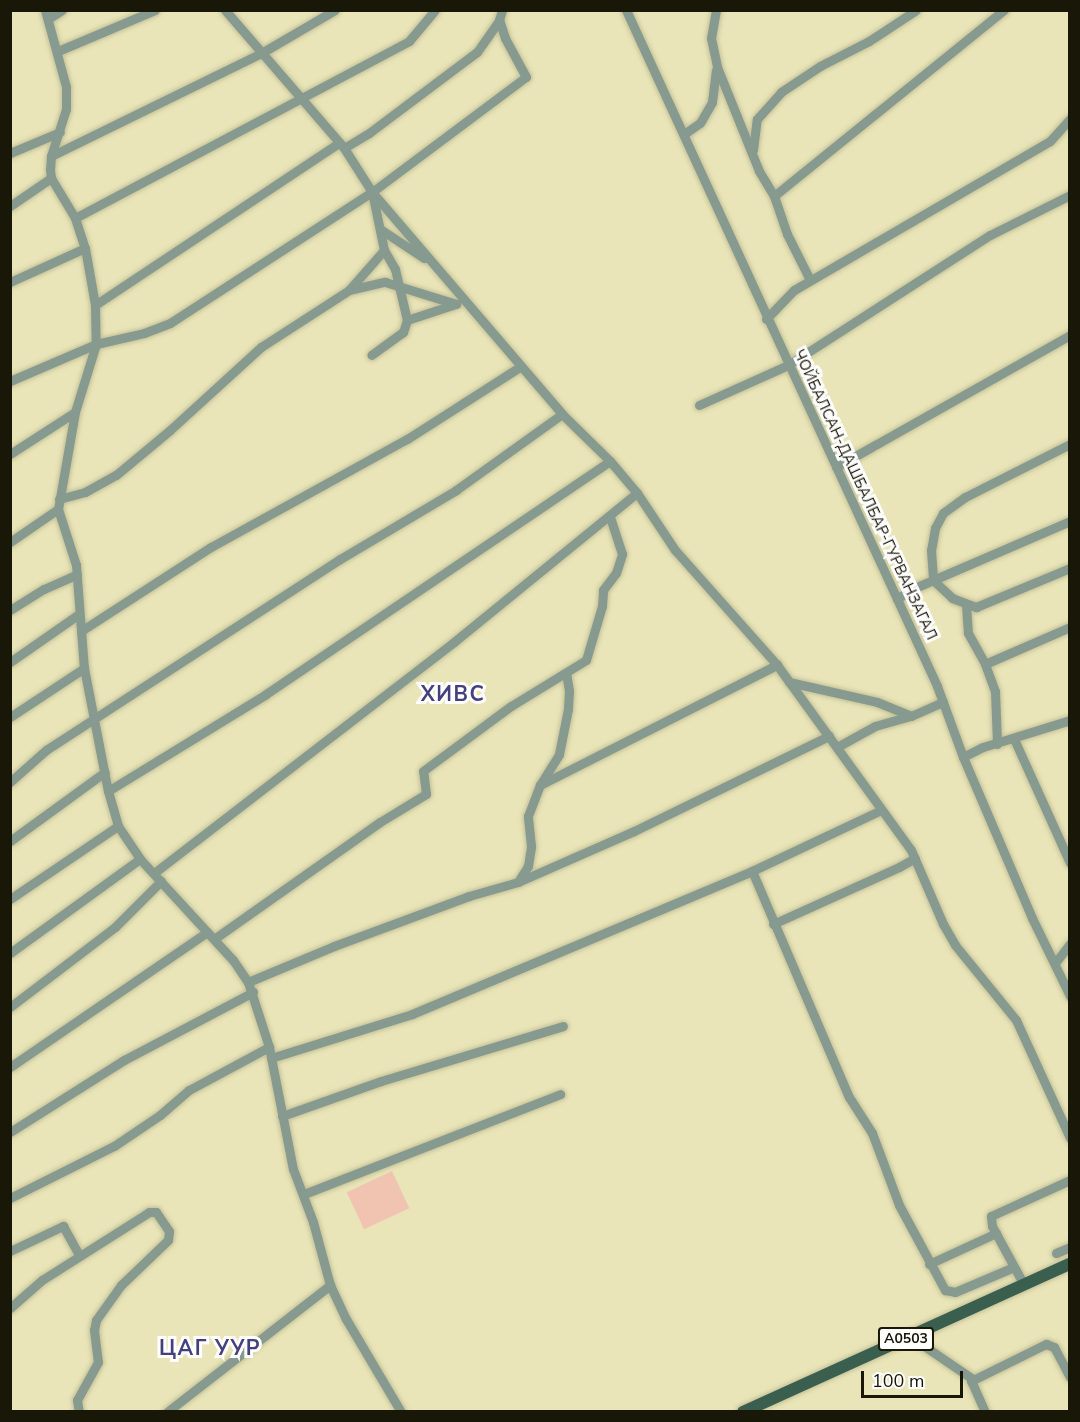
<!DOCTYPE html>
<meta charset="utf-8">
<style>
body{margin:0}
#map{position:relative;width:1080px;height:1422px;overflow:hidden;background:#e9e5b8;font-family:"Nunito Sans",sans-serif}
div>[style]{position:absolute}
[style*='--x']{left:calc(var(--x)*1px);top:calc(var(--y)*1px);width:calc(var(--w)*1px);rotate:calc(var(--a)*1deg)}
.green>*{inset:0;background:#f1c4b1;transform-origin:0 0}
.roads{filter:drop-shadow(0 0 2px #c4c098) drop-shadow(0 0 2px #c4c098)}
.minor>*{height:9px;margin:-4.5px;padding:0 4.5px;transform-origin:4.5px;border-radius:4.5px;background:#879a90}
.major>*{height:12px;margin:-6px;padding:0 6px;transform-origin:6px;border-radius:6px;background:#3b5f4e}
span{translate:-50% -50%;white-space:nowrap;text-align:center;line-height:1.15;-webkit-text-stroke:6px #fff;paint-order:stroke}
.shield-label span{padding:2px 4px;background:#fff;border:2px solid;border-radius:4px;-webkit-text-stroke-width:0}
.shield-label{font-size:14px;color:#191707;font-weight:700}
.street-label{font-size:15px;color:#191707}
.district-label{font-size:21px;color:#43407d;font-weight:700;letter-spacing:1.5px}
.frame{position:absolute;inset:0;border:12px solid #191707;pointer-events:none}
.scale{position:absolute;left:861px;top:1371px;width:102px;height:27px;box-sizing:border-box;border:3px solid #191707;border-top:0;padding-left:8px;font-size:18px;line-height:21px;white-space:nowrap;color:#191707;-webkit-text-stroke:4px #fff;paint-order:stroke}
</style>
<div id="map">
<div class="green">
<i style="left:392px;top:1171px;width:41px;height:50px;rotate:65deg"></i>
</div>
<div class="roads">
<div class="minor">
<i style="--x:45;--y:10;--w:80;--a:74.7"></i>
<i style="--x:66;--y:87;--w:22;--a:90"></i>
<i style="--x:66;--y:109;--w:49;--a:107.7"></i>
<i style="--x:51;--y:156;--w:13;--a:94"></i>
<i style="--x:50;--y:169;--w:9;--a:84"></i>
<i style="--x:51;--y:178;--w:47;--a:59"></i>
<i style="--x:75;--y:218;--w:32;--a:72"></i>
<i style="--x:85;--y:248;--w:58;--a:80"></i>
<i style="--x:95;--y:305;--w:39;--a:89"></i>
<i style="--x:96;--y:344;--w:71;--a:107.2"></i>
<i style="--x:75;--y:412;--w:98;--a:99.9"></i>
<i style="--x:58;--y:509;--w:59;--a:72.2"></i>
<i style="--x:76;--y:565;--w:103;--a:85.6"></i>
<i style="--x:84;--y:668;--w:125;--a:79"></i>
<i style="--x:108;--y:791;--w:36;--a:74"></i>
<i style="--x:118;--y:826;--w:40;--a:56"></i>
<i style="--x:140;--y:859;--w:137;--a:47.4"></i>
<i style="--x:233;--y:960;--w:27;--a:56"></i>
<i style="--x:248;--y:982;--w:68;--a:72.1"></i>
<i style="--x:269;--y:1047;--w:124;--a:78.9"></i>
<i style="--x:293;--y:1169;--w:57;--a:69.3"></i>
<i style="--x:313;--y:1222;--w:65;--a:74.9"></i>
<i style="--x:330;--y:1285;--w:38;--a:65"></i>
<i style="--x:346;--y:1319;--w:108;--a:59.4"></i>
<i style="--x:225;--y:10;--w:182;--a:49.2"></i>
<i style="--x:344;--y:148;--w:52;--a:57.5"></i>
<i style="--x:372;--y:192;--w:59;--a:78.3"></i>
<i style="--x:384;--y:250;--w:22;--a:60"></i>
<i style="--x:395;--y:269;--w:52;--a:76.8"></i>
<i style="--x:407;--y:320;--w:13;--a:108"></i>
<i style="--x:403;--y:332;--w:39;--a:144"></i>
<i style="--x:626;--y:10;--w:744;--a:65.29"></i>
<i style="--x:937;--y:686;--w:76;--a:69.9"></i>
<i style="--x:963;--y:757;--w:175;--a:66.8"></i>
<i style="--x:1032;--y:918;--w:87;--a:64"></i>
<i style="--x:716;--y:10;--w:28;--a:100"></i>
<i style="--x:711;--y:38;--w:30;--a:78"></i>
<i style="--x:717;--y:67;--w:112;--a:68"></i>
<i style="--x:759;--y:171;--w:29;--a:59"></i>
<i style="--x:774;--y:196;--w:40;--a:71.1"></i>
<i style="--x:787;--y:234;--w:51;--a:63.4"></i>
<i style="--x:48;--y:19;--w:17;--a:-33"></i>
<i style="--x:58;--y:51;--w:105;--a:-22.9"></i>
<i style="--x:684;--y:134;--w:19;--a:-35"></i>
<i style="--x:700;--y:123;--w:24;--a:-60"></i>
<i style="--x:712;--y:102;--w:32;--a:-83"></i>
<i style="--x:344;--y:148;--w:29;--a:-31"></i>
<i style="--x:369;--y:133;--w:135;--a:-36.9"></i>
<i style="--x:477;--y:52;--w:39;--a:-55"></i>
<i style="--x:499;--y:20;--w:10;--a:-73"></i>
<i style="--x:753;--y:150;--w:31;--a:-83"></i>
<i style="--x:757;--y:119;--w:36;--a:-48"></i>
<i style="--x:781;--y:92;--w:47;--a:-33.7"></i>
<i style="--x:820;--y:66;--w:55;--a:-27"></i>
<i style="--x:869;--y:41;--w:56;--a:-33.4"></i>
<i style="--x:10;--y:153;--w:54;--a:-22.8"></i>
<i style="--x:51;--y:156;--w:236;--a:-26.1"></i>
<i style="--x:263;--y:52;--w:83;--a:-30.3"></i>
<i style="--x:372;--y:192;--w:292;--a:49.4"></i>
<i style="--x:562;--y:414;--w:67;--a:44.4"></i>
<i style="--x:610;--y:461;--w:42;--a:49.8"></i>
<i style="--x:637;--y:493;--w:69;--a:56.3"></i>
<i style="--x:675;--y:550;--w:154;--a:48.4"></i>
<i style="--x:777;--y:665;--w:228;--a:54.1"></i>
<i style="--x:911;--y:850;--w:81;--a:66.6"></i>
<i style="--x:943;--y:924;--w:24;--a:60"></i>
<i style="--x:955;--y:945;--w:97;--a:50.9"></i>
<i style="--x:1016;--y:1020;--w:130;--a:65.4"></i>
<i style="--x:774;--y:196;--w:296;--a:-39"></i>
<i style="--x:10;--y:206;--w:50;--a:-34.3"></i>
<i style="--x:75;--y:218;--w:378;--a:-27.9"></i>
<i style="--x:409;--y:41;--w:40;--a:-50"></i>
<i style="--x:380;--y:229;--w:53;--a:33.4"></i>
<i style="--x:10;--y:282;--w:82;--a:-24.4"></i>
<i style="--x:349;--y:290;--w:37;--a:-13"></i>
<i style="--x:385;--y:282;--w:74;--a:17.2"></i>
<i style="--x:95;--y:305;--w:293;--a:-33.6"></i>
<i style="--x:766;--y:319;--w:40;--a:-46"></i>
<i style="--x:794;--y:290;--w:296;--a:-30.2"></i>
<i style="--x:1050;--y:141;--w:30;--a:-48"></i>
<i style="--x:407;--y:320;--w:52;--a:-18.1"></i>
<i style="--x:10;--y:381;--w:94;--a:-23.3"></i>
<i style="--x:96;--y:344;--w:49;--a:-12.9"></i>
<i style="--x:144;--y:333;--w:28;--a:-21"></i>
<i style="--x:170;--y:323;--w:241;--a:-33"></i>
<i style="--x:372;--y:192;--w:192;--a:-36.8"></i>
<i style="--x:526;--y:77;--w:44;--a:-118.3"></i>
<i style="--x:505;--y:38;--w:19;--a:-108"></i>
<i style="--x:699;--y:405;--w:98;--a:-24.2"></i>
<i style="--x:788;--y:365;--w:240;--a:-32.8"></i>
<i style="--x:990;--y:235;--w:89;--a:-26.6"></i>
<i style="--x:1070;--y:444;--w:118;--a:153.2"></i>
<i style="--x:965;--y:497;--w:27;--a:144"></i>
<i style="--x:943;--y:513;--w:17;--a:118"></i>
<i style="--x:935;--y:528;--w:22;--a:100"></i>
<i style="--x:931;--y:550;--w:30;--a:86"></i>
<i style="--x:933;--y:580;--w:26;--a:43"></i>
<i style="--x:952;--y:598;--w:26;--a:21"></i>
<i style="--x:976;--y:607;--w:102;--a:-22.5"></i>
<i style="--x:10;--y:454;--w:77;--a:-32.9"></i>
<i style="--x:836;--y:467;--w:269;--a:-29.4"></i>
<i style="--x:59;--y:499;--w:27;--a:-15"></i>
<i style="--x:85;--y:492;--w:35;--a:-29"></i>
<i style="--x:116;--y:475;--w:70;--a:-39.8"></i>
<i style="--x:170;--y:430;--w:123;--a:-42.4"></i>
<i style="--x:261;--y:347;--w:105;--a:-32.9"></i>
<i style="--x:349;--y:290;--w:53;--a:-48.8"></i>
<i style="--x:10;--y:542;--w:58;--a:-34.5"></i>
<i style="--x:897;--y:599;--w:16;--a:-35"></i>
<i style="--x:910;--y:590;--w:174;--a:-23.3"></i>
<i style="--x:966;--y:605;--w:28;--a:86"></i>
<i style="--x:968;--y:633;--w:35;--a:61"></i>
<i style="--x:985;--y:664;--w:29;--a:70"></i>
<i style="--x:995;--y:691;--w:53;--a:87.8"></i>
<i style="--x:10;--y:610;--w:40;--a:-32"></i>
<i style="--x:44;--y:589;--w:36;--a:-24"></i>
<i style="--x:81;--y:631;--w:155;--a:-32.9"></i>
<i style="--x:211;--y:547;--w:224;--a:-28.9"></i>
<i style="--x:407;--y:439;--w:135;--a:-32.6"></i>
<i style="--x:10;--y:662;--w:84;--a:-34.8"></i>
<i style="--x:985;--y:664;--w:93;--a:-23.5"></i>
<i style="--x:789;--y:682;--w:90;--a:12.8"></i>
<i style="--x:877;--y:702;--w:37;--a:22"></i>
<i style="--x:911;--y:716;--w:35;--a:-24"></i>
<i style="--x:10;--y:717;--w:89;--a:-33.5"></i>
<i style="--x:1014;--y:739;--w:136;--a:65.7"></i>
<i style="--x:837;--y:747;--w:43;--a:-28.9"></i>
<i style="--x:875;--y:726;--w:37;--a:-16"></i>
<i style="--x:963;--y:757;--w:22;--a:-27"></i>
<i style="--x:983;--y:747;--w:91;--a:-17.2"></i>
<i style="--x:10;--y:782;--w:48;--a:-41.6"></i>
<i style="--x:46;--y:750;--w:351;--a:-33"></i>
<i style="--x:340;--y:559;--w:135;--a:-30.7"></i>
<i style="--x:456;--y:490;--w:130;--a:-35.6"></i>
<i style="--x:540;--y:785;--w:266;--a:-26.9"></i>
<i style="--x:108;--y:791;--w:185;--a:-31.5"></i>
<i style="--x:266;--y:694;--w:415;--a:-34.1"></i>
<i style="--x:10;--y:841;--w:117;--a:-36"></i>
<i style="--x:752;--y:871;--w:246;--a:66.8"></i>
<i style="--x:849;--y:1097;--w:43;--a:57.4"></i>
<i style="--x:872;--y:1133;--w:77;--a:69.4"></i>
<i style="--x:899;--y:1205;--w:97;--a:61.6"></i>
<i style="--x:945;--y:1290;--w:10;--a:11"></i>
<i style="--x:955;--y:1292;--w:64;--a:-23"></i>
<i style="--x:154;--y:873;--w:379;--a:-37.6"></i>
<i style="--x:454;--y:642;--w:236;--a:-39.2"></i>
<i style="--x:518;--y:882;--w:19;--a:-58"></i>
<i style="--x:528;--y:866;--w:20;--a:-81"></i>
<i style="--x:531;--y:846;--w:30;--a:-96"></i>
<i style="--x:528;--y:816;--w:33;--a:-69"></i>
<i style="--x:540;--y:785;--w:36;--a:-58"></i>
<i style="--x:559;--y:754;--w:46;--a:-78.7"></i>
<i style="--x:568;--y:709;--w:18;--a:-87"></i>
<i style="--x:569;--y:691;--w:18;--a:-99"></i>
<i style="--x:10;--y:899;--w:130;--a:-34.1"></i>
<i style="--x:773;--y:924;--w:138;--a:-24.3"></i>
<i style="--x:899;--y:867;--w:18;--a:-29"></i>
<i style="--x:214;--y:939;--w:203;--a:-35.2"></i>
<i style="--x:380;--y:822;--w:54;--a:-31.3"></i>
<i style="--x:426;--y:794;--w:23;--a:-97"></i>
<i style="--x:423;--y:771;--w:109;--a:-36.5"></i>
<i style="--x:511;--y:706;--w:88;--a:-31.5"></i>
<i style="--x:586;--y:660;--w:56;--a:-73.5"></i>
<i style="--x:602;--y:606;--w:16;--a:-86"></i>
<i style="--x:603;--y:590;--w:21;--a:-53"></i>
<i style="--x:616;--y:573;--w:20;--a:-72"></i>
<i style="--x:622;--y:554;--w:40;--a:-108"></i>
<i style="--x:10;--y:953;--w:160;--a:-35.9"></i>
<i style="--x:1055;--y:963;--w:24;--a:-52"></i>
<i style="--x:248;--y:982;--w:93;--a:-22.7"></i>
<i style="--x:334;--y:946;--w:144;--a:-20.3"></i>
<i style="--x:469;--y:896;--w:51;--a:-15.9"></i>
<i style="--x:518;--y:882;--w:127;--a:-23.7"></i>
<i style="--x:634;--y:831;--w:217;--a:-26"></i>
<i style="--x:10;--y:1007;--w:132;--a:-37.3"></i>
<i style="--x:115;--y:927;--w:65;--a:-45"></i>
<i style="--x:271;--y:1058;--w:148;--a:-17.3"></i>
<i style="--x:412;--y:1014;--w:369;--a:-22.8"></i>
<i style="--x:752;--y:871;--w:143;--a:-25.3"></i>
<i style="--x:10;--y:1067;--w:239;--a:-34.4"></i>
<i style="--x:282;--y:1116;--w:105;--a:-19.5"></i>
<i style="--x:381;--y:1081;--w:190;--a:-16.8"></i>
<i style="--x:10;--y:1132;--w:135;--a:-32.3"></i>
<i style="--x:124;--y:1060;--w:146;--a:-27.8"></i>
<i style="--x:304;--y:1194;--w:275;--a:-21.3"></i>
<i style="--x:10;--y:1198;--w:116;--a:-26.6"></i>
<i style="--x:114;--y:1146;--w:55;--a:-34"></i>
<i style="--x:160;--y:1115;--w:38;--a:-41"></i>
<i style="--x:189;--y:1090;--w:91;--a:-28.3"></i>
<i style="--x:10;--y:1251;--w:59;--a:-25.3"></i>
<i style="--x:63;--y:1226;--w:33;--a:61"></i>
<i style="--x:1056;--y:1253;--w:15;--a:-23"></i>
<i style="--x:929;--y:1264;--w:74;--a:-24.8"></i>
<i style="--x:1024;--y:1285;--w:67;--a:-118.5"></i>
<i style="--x:992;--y:1226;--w:10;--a:-96"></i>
<i style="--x:991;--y:1216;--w:87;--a:-24.5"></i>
<i style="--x:10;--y:1308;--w:43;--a:-41.2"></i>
<i style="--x:42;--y:1280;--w:127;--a:-32.4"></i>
<i style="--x:149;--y:1212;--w:7;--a:0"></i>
<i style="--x:156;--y:1212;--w:23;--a:56"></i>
<i style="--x:169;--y:1231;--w:9;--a:96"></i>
<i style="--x:168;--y:1240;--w:65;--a:136.2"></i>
<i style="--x:121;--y:1285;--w:43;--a:125.5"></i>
<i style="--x:96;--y:1320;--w:10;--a:101"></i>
<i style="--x:94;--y:1330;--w:32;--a:83"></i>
<i style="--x:98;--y:1362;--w:43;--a:118.9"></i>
<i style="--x:77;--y:1400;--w:12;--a:81"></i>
<i style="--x:911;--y:1337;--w:76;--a:34.3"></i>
<i style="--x:167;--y:1412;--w:207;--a:-37.9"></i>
<i style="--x:985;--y:1412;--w:34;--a:-114"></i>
<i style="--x:971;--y:1381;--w:84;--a:-26.3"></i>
<i style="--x:1046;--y:1344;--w:9;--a:21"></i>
<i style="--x:1054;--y:1347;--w:34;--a:62"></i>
</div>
<div class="major">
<i style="--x:743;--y:1412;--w:359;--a:-24.4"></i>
</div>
</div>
<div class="shield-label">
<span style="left:906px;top:1339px">A0503</span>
</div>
<div class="street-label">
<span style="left:865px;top:495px;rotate:65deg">ЧОЙБАЛСАН-ДАШБАЛБАР-ГУРВАНЗАГАЛ</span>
</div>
<div class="district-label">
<span style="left:453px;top:694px">ХИВС</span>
<span style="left:210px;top:1348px">ЦАГ УУР</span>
</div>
<div class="frame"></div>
<div class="scale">100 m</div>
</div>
